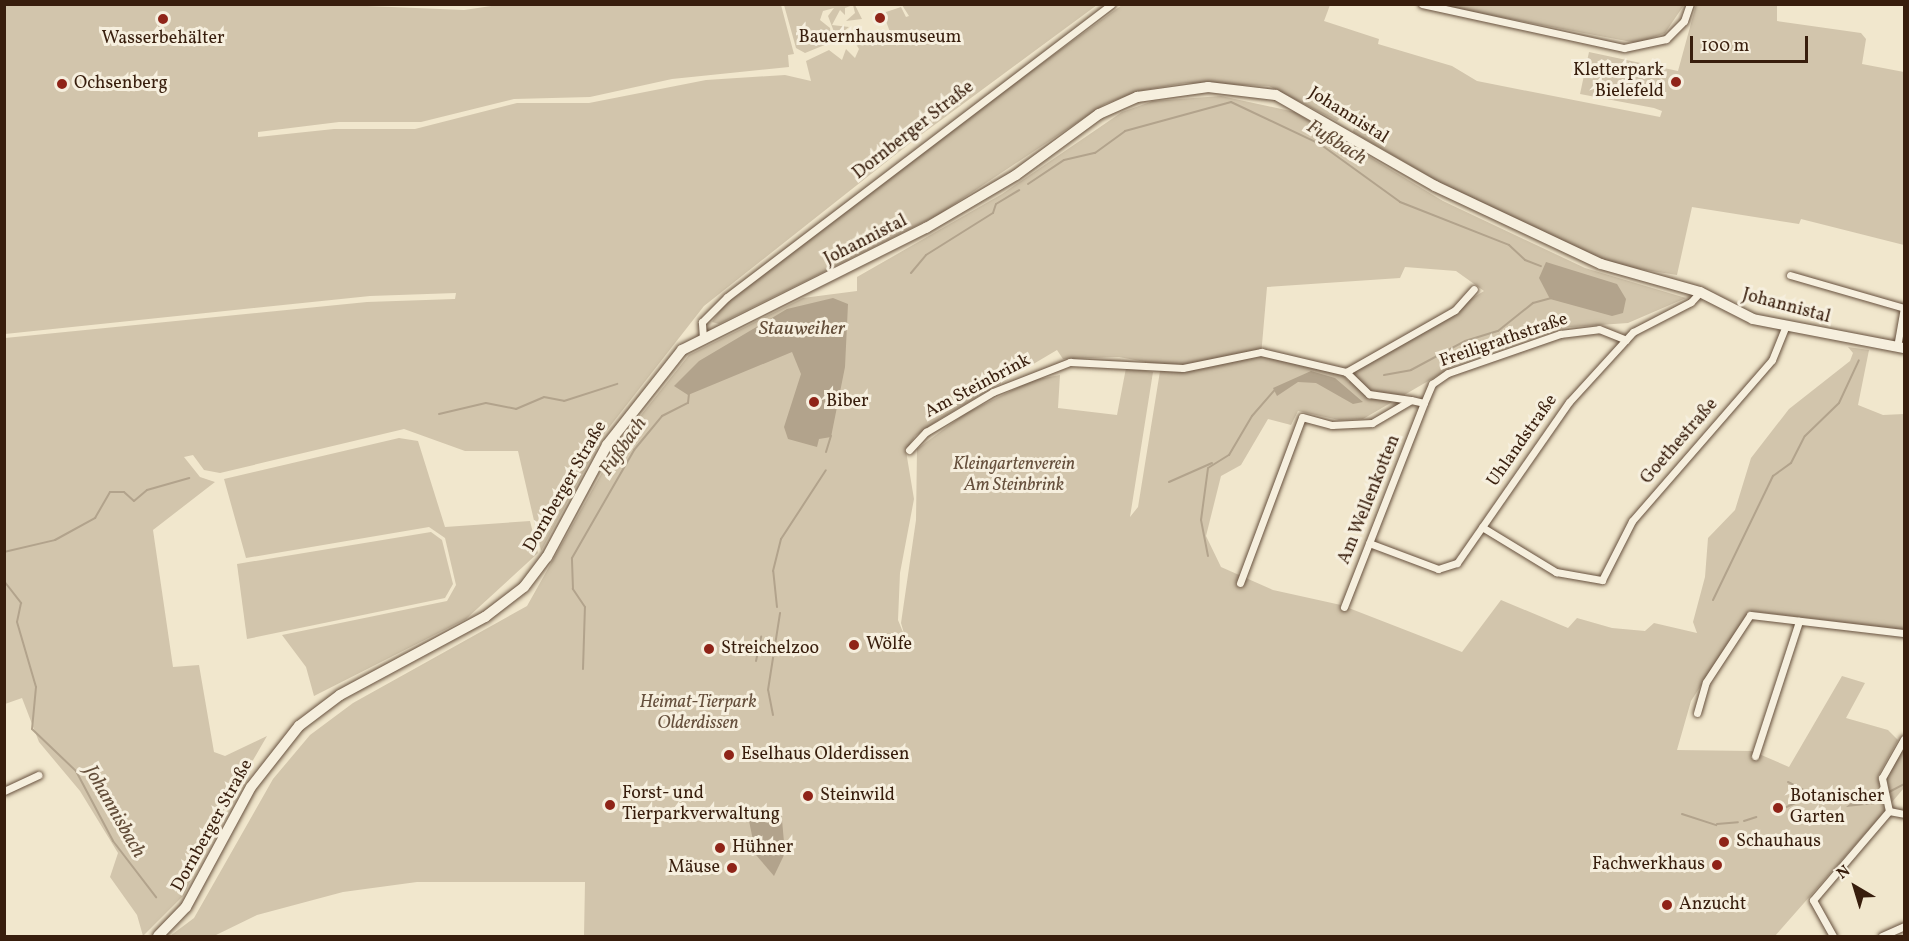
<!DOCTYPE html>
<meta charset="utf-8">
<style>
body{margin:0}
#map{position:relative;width:1909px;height:941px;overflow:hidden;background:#f1e7cd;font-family:Vollkorn,serif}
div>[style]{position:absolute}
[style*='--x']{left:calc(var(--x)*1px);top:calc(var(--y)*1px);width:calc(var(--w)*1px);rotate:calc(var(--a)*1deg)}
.green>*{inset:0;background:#d2c5ac}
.water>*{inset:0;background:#b2a38c}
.stream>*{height:2px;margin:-1px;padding:0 1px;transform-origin:1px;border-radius:1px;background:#b2a38c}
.roads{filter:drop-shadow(0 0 2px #66503d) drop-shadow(0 0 2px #66503d)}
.minor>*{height:7px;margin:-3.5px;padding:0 3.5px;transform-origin:3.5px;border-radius:3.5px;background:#f6efde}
.secondary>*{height:10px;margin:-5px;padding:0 5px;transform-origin:5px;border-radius:5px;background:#f6efde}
.dots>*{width:16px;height:16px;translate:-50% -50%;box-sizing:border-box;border:3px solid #f6efde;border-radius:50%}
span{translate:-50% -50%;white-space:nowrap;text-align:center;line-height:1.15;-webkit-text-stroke:6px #f6efde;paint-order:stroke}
.poi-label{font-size:18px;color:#381e0d}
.right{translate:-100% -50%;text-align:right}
.left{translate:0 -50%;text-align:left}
.street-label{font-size:18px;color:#381e0d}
.park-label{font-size:18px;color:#66503d;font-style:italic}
.water-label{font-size:20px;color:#634d39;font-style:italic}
.frame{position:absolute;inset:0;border:6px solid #381e0d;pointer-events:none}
.north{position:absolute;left:1825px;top:857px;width:60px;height:60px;-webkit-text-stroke:4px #f6efde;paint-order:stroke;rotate:322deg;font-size:16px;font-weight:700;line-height:24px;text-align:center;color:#381e0d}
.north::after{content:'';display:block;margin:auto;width:21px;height:27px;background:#381e0d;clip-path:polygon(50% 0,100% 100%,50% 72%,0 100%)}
.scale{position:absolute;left:1690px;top:36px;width:118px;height:27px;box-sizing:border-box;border:3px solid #381e0d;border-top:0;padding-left:8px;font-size:18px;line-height:21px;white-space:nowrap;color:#381e0d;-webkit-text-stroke:4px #f6efde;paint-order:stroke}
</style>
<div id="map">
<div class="green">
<i style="clip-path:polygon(343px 5px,464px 10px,505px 4px,781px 5px,794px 54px,788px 55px,789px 67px,672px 79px,590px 97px,514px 99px,421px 122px,339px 122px,258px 132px,258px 137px,334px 129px,415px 129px,517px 103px,589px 103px,706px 80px,785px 75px,811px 81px,806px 61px,829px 50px,842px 60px,846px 49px,855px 58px,859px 49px,854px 41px,890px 32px,883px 13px,901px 7px,906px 17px,909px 16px,902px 5px,1097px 5px,914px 140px,704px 306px,604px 434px,541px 551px,518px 451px,465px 451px,404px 429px,220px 473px,204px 470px,193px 455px,184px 457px,200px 477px,215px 482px,153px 530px,173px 667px,199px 665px,214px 752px,225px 756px,267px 736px,215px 826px,184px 895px,143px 936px,137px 915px,110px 877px,118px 853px,80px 791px,39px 742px,22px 698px,5px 704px,5px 338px,367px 302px,455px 299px,456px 293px,370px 296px,5px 334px,5px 5px)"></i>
<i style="clip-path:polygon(784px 5px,855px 5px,862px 19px,846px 21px,855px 13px,853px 5px,845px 8px,845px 15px,840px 10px,832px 25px,849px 27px,836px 37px,828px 16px,834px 8px,823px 11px,820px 20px,830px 28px,832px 42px,805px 53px,796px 48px)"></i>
<i style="clip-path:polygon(1122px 5px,1330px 5px,1324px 21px,1379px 39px,1378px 44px,1452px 66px,1477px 81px,1660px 117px,1662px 111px,1654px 108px,1580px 94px,1589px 52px,1678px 71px,1696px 5px,1777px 5px,1777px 21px,1861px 33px,1866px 39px,1862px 64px,1904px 72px,1904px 245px,1801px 219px,1799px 224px,1692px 207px,1677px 275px,1639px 269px,1601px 261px,1449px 188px,1353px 132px,1356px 117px,1348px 111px,1337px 121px,1269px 86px,1185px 83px,1139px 91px,1105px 104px,938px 215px,719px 324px,712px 322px,723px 306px,940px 137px)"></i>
<i style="clip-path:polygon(1436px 5px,1684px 5px,1665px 33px,1637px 43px)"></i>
<i style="clip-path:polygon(evenodd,1221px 96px,1295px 112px,1443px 201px,1585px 268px,1686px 298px,1628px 323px,1556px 328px,1466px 359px,1363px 419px,1339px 420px,1298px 411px,1291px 425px,1268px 419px,1241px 465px,1221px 476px,1206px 536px,1221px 567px,1273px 590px,1341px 605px,1462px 652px,1501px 600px,1568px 628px,1577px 618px,1612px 628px,1645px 631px,1654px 623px,1697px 633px,1693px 622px,1705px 577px,1708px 538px,1735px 510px,1751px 458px,1789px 409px,1850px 361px,1853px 353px,1848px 347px,1869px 350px,1858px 405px,1883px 415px,1904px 414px,1904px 630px,1749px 611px,1691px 701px,1677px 750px,1752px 751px,1789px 767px,1842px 676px,1865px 683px,1846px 718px,1888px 730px,1898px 740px,1878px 776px,1885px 811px,1775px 936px,584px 936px,585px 882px,417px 882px,343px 892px,257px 915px,214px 936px,170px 936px,194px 918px,273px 779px,310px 735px,353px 703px,527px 606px,618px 444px,689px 355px,803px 298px,857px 291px,857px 277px,1002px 194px,1122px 112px,1153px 101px,1221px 96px,1405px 267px,1456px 271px,1484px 291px,1358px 368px,1349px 382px,1340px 372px,1261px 356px,1267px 287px,1400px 278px,1405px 267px,1221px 96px,1057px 350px,1063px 359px,1119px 357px,1161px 365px,1138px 507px,1130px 517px,1153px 372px,1126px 368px,1117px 415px,1058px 408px,1060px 375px,1033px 380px,966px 413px,917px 449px,916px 520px,901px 623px,905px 637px,898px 620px,900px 573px,914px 499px,906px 451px,915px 436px,940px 419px,1057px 350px)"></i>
<i style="clip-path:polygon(399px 438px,418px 441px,445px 527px,530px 521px,538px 553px,466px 619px,314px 696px,306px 667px,282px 635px,447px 601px,456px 585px,445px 538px,429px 527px,246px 558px,224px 479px)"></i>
<i style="clip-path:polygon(431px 532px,442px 540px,453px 584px,445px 598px,247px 639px,237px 564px)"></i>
<i style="clip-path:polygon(1904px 745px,1904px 788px,1892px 802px,1886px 777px)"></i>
</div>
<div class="water">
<i style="clip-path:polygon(1546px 262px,1617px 284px,1626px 299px,1623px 313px,1612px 316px,1550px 299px,1539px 278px)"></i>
<i style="clip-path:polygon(833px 298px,848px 304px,845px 367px,831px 437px,819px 439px,817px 447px,788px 439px,784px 427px,801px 374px,792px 352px,688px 395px,674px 386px,699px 361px,787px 309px)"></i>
<i style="clip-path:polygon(1311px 371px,1335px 378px,1363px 402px,1353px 404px,1316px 383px,1298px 382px,1277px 396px,1273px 388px)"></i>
<i style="clip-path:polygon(1867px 790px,1876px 793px,1875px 804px,1846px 807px)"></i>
<i style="clip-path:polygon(781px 809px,785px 853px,774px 876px,756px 855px,748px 816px)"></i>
</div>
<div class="stream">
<i style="--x:1028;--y:184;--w:43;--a:-33.7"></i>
<i style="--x:1064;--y:160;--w:32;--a:-13"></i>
<i style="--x:1095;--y:153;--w:37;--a:-36"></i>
<i style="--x:1125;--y:131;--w:110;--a:-15.3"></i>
<i style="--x:1231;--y:102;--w:98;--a:25.3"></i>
<i style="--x:1320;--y:144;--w:99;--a:35.9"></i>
<i style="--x:1400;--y:202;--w:117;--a:21.5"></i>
<i style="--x:1509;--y:245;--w:22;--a:43"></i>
<i style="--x:1525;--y:260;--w:17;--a:21"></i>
<i style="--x:911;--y:273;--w:23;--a:-50"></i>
<i style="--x:926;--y:255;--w:79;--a:-32.1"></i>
<i style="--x:993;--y:213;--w:9;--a:-72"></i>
<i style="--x:996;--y:204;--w:27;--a:-31"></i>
<i style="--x:1384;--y:375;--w:27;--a:-10"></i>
<i style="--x:1411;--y:370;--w:61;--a:-28.2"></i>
<i style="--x:1465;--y:341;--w:34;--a:-17"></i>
<i style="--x:1498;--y:331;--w:45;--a:-38.7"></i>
<i style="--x:1533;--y:303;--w:20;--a:-15"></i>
<i style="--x:439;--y:414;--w:48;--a:-13.2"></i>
<i style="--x:486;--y:403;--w:31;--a:11"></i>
<i style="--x:516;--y:409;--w:30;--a:-23"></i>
<i style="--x:544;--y:397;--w:20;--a:11"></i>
<i style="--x:564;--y:401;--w:56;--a:-17.8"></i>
<i style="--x:826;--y:452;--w:17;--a:-73"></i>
<i style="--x:1169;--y:482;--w:47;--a:-23.8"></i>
<i style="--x:4;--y:552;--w:52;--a:-13.2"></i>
<i style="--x:55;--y:540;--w:46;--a:-28.8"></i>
<i style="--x:95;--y:518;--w:30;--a:-60"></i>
<i style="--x:110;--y:492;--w:14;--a:0"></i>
<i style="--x:124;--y:492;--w:13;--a:42"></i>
<i style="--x:134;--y:501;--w:17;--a:-40"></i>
<i style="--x:147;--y:490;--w:44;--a:-15.9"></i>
<i style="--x:1208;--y:556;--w:37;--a:-101"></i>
<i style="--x:1201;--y:520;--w:52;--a:-82.3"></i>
<i style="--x:1208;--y:468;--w:25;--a:-32"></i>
<i style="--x:1229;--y:455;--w:45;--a:-59.5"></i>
<i style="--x:1252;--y:416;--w:35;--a:-49"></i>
<i style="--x:4;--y:581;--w:28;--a:52"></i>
<i style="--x:21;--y:603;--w:19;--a:102"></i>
<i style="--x:17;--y:622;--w:68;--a:73.7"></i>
<i style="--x:36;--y:687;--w:42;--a:95.4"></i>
<i style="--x:32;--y:729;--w:61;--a:43.7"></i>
<i style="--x:76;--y:771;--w:79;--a:62.1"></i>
<i style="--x:113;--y:841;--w:71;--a:52.5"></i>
<i style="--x:1713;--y:600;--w:138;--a:-64.2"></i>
<i style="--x:1773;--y:476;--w:22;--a:-36"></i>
<i style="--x:1791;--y:463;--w:30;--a:-63"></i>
<i style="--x:1805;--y:436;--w:47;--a:-44.1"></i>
<i style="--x:1839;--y:403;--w:47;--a:-65.1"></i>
<i style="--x:777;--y:607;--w:36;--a:-96"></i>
<i style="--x:773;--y:571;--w:33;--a:-76"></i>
<i style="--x:781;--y:539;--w:82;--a:-56.9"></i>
<i style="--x:756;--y:661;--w:25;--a:-78"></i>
<i style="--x:583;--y:669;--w:62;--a:-88.2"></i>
<i style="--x:585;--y:607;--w:22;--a:-124"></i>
<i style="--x:573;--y:589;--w:31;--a:-92"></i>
<i style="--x:572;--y:558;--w:125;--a:-60.1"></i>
<i style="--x:634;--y:450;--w:44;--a:-50.5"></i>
<i style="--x:662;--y:416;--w:29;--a:-27"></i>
<i style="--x:688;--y:403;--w:9;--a:-84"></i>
<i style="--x:773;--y:715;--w:25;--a:-101"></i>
<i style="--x:768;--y:690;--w:78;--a:-81.1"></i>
<i style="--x:1788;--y:782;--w:36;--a:27"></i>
<i style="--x:1889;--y:792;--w:17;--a:-28"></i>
<i style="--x:1782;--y:809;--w:35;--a:-24"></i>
<i style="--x:1682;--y:814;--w:36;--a:18"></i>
<i style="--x:1744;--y:821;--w:13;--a:-18"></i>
<i style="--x:1717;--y:824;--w:21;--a:-5"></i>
</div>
<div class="roads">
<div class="minor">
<i style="--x:1422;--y:4;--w:207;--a:12.3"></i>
<i style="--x:1624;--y:48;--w:43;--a:-12.1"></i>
<i style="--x:1666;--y:39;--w:25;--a:-45"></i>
<i style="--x:1684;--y:21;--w:18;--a:-71"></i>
<i style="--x:1790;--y:275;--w:119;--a:16.1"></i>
<i style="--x:703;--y:338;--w:16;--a:-94"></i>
<i style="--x:702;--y:322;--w:35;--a:-45"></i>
<i style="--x:727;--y:297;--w:483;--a:-37.3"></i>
<i style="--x:1897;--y:347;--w:40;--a:-80"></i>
<i style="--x:1346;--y:372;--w:125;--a:-29.6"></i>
<i style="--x:1455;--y:310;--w:28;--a:-48"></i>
<i style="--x:909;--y:450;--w:25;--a:-47"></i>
<i style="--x:926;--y:432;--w:78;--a:-30.8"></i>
<i style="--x:993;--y:392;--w:83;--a:-21.3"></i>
<i style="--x:1070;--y:362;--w:113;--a:3"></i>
<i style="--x:1183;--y:368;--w:80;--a:-11.6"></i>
<i style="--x:1261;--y:352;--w:87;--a:13.2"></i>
<i style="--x:1346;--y:372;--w:32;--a:44"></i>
<i style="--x:1369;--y:394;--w:42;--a:8.1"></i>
<i style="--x:1482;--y:527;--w:87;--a:31.3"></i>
<i style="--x:1556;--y:572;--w:47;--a:9.9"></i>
<i style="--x:1602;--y:580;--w:66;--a:-63"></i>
<i style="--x:1632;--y:521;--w:213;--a:-49"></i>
<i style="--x:1772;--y:360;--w:35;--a:-68"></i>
<i style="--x:1369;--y:543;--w:74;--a:20.6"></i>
<i style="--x:1438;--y:569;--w:20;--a:-18"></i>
<i style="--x:1457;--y:563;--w:196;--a:-55.2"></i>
<i style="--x:1569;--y:402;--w:95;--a:-47.6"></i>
<i style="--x:1633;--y:332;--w:65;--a:-27.3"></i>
<i style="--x:1691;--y:302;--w:13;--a:-48"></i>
<i style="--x:1240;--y:583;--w:177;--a:-69.5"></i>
<i style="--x:1302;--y:417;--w:31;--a:15"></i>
<i style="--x:1332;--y:425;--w:40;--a:-2.9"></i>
<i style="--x:1372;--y:423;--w:45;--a:-30.5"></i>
<i style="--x:1411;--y:400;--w:13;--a:13"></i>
<i style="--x:1424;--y:403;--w:21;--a:-67"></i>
<i style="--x:1432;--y:384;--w:19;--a:-35"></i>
<i style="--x:1448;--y:373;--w:119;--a:-19.2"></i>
<i style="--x:1560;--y:334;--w:39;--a:-7"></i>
<i style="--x:1599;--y:329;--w:29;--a:22"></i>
<i style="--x:1344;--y:607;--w:219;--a:-68.6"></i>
<i style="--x:1697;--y:713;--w:32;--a:-74"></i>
<i style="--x:1706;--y:682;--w:80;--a:-56.7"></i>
<i style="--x:1750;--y:615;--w:155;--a:6.7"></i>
<i style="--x:1755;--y:756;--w:142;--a:-71.9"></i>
<i style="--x:4;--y:791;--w:38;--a:-25"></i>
<i style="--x:1889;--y:811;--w:34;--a:-102"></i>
<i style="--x:1882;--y:778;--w:45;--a:-60.6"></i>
<i style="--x:1889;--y:811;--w:15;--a:11"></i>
<i style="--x:1833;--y:936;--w:41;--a:-119.1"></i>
<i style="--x:1813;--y:900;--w:117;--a:-49.5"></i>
<i style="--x:1882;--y:936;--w:24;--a:-24"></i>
</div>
<div class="secondary">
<i style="--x:158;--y:936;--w:40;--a:-46"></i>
<i style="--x:186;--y:907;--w:136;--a:-61.6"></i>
<i style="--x:251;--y:787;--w:78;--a:-51.8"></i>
<i style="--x:299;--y:726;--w:51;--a:-37.1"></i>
<i style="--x:340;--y:695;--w:165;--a:-28.3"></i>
<i style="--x:485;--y:617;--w:49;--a:-37.6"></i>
<i style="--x:524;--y:587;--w:38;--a:-53"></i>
<i style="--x:547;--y:557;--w:127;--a:-61.8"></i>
<i style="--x:607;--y:445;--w:121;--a:-51.7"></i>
<i style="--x:682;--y:350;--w:273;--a:-26.6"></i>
<i style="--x:926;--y:228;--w:104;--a:-30.5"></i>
<i style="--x:1016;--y:175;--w:103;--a:-36.3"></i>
<i style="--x:1099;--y:114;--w:42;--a:-24.1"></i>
<i style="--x:1137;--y:97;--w:72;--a:-8"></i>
<i style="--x:1208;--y:87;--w:68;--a:6.7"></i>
<i style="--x:1276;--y:95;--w:183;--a:29.8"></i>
<i style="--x:1435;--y:186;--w:183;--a:25.2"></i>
<i style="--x:1601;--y:264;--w:103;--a:15.8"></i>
<i style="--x:1700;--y:292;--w:59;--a:27"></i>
<i style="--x:1753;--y:319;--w:154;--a:10.9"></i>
</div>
</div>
<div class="dots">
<i style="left:880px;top:18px;background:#8f2418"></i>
<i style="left:163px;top:19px;background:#8f2418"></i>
<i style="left:1676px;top:82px;background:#8f2418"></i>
<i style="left:62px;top:84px;background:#8f2418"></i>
<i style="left:814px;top:402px;background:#8f2418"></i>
<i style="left:854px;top:645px;background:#8f2418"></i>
<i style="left:709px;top:649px;background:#8f2418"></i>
<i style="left:729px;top:755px;background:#8f2418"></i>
<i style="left:808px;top:796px;background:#8f2418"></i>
<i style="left:610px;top:805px;background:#8f2418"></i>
<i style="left:1778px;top:808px;background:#8f2418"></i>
<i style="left:1724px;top:842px;background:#8f2418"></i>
<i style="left:720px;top:848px;background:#8f2418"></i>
<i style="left:1717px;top:865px;background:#8f2418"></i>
<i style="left:732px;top:868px;background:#8f2418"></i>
<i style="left:1667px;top:905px;background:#8f2418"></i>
</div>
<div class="poi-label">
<span style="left:880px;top:38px">Bauernhausmuseum</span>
<span style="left:163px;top:39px">Wasserbehälter</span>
<span class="right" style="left:1664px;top:82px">Kletterpark<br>Bielefeld</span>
<span class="left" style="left:74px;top:84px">Ochsenberg</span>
<span class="left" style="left:826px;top:402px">Biber</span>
<span class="left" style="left:866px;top:645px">Wölfe</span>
<span class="left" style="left:721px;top:649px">Streichelzoo</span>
<span class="left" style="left:741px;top:755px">Eselhaus Olderdissen</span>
<span class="left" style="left:622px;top:805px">Forst- und<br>Tierparkverwaltung</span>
<span class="left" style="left:820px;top:796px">Steinwild</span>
<span class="left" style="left:1790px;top:808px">Botanischer<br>Garten</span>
<span class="left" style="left:1736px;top:842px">Schauhaus</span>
<span class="left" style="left:732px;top:848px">Hühner</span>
<span class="right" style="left:1705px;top:865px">Fachwerkhaus</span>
<span class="right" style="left:720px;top:868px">Mäuse</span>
<span class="left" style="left:1679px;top:905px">Anzucht</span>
</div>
<div class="street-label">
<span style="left:1348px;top:116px;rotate:32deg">Johannistal</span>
<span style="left:914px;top:131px;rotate:-38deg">Dornberger Straße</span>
<span style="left:866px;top:241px;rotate:-27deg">Johannistal</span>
<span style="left:1786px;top:307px;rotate:15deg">Johannistal</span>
<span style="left:1504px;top:341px;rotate:-19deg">Freiligrathstraße</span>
<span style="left:978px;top:387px;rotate:-28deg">Am Steinbrink</span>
<span style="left:1523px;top:441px;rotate:-55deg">Uhlandstraße</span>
<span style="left:1680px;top:442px;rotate:-49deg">Goethestraße</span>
<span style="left:566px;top:487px;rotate:-60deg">Dornberger Straße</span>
<span style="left:1370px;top:500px;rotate:-68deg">Am Wellenkotten</span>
<span style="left:213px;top:826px;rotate:-61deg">Dornberger Straße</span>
</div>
<div class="park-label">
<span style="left:1014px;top:476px">Kleingartenverein<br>Am Steinbrink</span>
<span style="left:698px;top:714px">Heimat-Tierpark<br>Olderdissen</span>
</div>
<div class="water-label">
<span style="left:1336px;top:143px;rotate:32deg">Fußbach</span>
<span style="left:802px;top:329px">Stauweiher</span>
<span style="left:624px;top:447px;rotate:-55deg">Fußbach</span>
<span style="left:114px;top:812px;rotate:60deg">Johannisbach</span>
</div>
<div class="frame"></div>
<div class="north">N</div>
<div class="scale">100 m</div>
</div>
